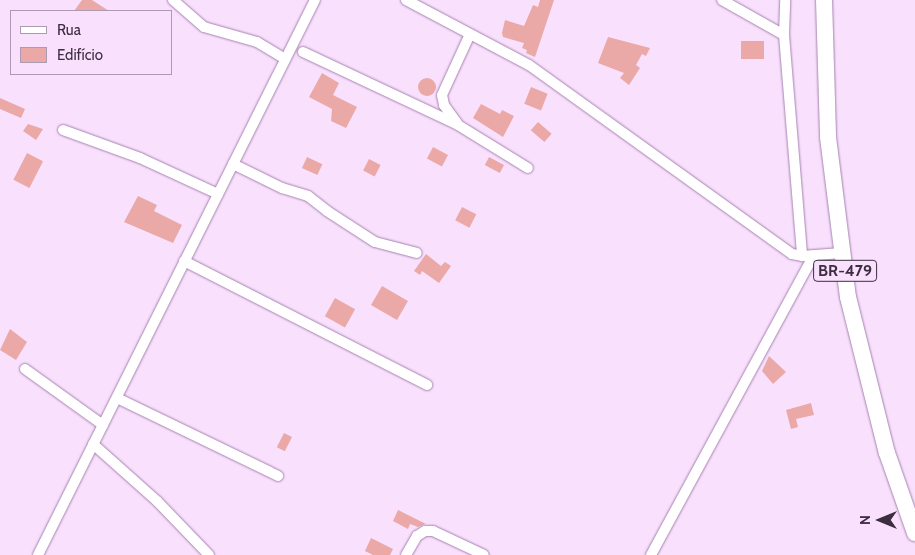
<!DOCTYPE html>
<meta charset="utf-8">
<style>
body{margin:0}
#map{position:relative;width:915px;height:555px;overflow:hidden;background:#f9e1fe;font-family:Cabin,sans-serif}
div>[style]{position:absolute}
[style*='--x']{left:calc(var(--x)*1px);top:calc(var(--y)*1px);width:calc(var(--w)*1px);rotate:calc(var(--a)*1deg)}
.building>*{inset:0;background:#eaa8a7;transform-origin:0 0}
.round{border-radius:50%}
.roads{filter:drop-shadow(0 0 1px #a782af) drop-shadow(0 0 1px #a782af)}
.street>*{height:10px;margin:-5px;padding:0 5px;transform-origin:5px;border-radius:5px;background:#fff}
.primary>*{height:16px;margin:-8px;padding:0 8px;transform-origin:8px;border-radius:8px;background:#fff}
span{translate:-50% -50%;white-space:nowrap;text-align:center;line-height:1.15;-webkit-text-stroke:4px #f9e1fe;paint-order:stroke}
.shield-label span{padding:1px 4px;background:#f9e1fe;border:1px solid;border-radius:4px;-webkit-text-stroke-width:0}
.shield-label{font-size:16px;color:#3d2d40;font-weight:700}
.legend{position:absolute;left:10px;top:10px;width:162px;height:65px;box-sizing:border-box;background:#f9e1fe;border:1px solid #ae99b2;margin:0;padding:6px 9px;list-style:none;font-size:15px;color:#3d2d40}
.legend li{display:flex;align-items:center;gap:10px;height:25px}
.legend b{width:25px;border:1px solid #ae99b2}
.north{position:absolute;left:855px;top:495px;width:50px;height:50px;-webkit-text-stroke:4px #f9e1fe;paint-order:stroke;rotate:270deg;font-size:14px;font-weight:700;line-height:20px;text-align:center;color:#3d2d40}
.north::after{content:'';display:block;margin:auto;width:18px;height:22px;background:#3d2d40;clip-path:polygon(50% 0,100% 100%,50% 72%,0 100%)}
</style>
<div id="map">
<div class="building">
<i style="clip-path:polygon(82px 0,92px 0,109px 11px,74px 11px)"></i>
<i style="clip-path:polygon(540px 0,554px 0,535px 57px,526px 53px,527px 50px,522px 48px,524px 43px,503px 37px,502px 33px,505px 20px,524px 26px,533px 5px,538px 7px)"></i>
<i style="clip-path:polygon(608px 37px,650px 48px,646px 56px,642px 54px,636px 65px,640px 68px,629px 85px,620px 78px,624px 73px,598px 63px)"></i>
<i style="left:741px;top:41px;width:23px;height:18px"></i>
<i style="clip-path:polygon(322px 73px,339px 83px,333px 95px,357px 107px,346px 128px,331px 121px,332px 109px,309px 97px)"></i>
<i class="round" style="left:418px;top:78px;width:18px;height:18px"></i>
<i style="left:531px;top:87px;width:18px;height:18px;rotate:22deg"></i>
<i style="clip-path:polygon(0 98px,25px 109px,21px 118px,0 109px)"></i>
<i style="clip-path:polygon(481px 104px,500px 114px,502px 110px,514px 116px,503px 137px,473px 118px)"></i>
<i style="left:538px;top:122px;width:18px;height:11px;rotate:41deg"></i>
<i style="clip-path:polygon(28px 124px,43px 129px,36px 140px,23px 131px)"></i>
<i style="left:433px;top:147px;width:17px;height:13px;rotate:28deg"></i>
<i style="left:27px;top:153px;width:18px;height:30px;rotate:27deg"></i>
<i style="left:307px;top:157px;width:17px;height:12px;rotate:25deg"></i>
<i style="left:489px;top:157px;width:17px;height:9px;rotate:28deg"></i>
<i style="left:369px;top:159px;width:13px;height:13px;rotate:27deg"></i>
<i style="clip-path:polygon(138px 196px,157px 205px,154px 211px,182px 225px,173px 243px,124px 222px)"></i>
<i style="left:462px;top:207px;width:16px;height:15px;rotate:27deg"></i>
<i style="clip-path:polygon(426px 254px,441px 266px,445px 262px,451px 266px,439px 283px,422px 271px,420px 275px,414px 271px)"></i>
<i style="left:382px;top:286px;width:30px;height:22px;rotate:30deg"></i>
<i style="left:335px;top:298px;width:23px;height:21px;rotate:29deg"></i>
<i style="clip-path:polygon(10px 329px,27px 342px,16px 360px,0 350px)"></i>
<i style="clip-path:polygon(769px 356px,786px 372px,773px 384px,762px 371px)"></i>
<i style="clip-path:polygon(811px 403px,814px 415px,796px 419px,798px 427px,791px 429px,786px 410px)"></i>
<i style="left:284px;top:433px;width:9px;height:16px;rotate:27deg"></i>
<i style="clip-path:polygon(398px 510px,426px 524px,425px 524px,418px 527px,410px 524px,408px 529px,393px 521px)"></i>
<i style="clip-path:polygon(371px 538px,393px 549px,390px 555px,373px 555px,365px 551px)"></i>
</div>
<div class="roads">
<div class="street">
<i style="--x:173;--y:0;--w:41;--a:41.1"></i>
<i style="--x:204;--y:27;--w:55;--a:15.8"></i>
<i style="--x:257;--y:42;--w:33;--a:31"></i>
<i style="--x:406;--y:0;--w:139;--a:27.9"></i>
<i style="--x:529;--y:65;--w:324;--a:35.7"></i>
<i style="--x:792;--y:254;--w:10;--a:11"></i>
<i style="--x:802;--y:256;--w:40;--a:-4.3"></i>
<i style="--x:722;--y:0;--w:71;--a:29.4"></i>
<i style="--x:784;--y:35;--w:222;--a:85.3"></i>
<i style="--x:784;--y:35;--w:35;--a:-88"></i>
<i style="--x:303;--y:52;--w:171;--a:25.2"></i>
<i style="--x:458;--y:125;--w:82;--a:31.6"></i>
<i style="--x:457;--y:123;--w:22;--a:-126"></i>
<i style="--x:444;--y:105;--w:10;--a:-101"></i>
<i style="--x:442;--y:95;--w:67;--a:-65.3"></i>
<i style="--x:63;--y:130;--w:82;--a:20"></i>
<i style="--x:140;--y:158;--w:86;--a:24.8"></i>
<i style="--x:233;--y:164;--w:55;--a:26.1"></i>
<i style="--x:282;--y:188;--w:27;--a:17"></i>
<i style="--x:308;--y:196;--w:24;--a:38"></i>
<i style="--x:327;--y:211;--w:57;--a:32.9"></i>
<i style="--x:375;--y:242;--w:43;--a:14.7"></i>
<i style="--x:184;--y:261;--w:273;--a:27"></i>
<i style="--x:25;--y:369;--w:96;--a:35.7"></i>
<i style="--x:117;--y:398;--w:179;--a:25.8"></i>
<i style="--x:93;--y:444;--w:86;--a:41.7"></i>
<i style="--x:157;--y:501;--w:75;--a:46.1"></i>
<i style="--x:38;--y:555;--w:620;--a:-63.48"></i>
<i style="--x:406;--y:555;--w:22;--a:-60"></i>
<i style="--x:417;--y:536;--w:9;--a:-32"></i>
<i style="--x:425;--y:531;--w:8;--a:0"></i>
<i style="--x:433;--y:531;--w:56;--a:25.2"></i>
<i style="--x:651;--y:555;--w:341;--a:-61.5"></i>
</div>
<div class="primary">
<i style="--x:824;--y:0;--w:137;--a:88.3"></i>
<i style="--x:828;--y:137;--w:161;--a:82.9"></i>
<i style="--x:848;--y:297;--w:161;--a:76"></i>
<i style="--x:887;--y:453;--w:85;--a:70.7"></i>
</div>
</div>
<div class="shield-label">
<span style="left:845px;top:271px">BR-479</span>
</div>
<ul class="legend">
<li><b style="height:6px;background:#fff"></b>Rua</li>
<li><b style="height:14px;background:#eaa8a7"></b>Edifício</li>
</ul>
<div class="north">N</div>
</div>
